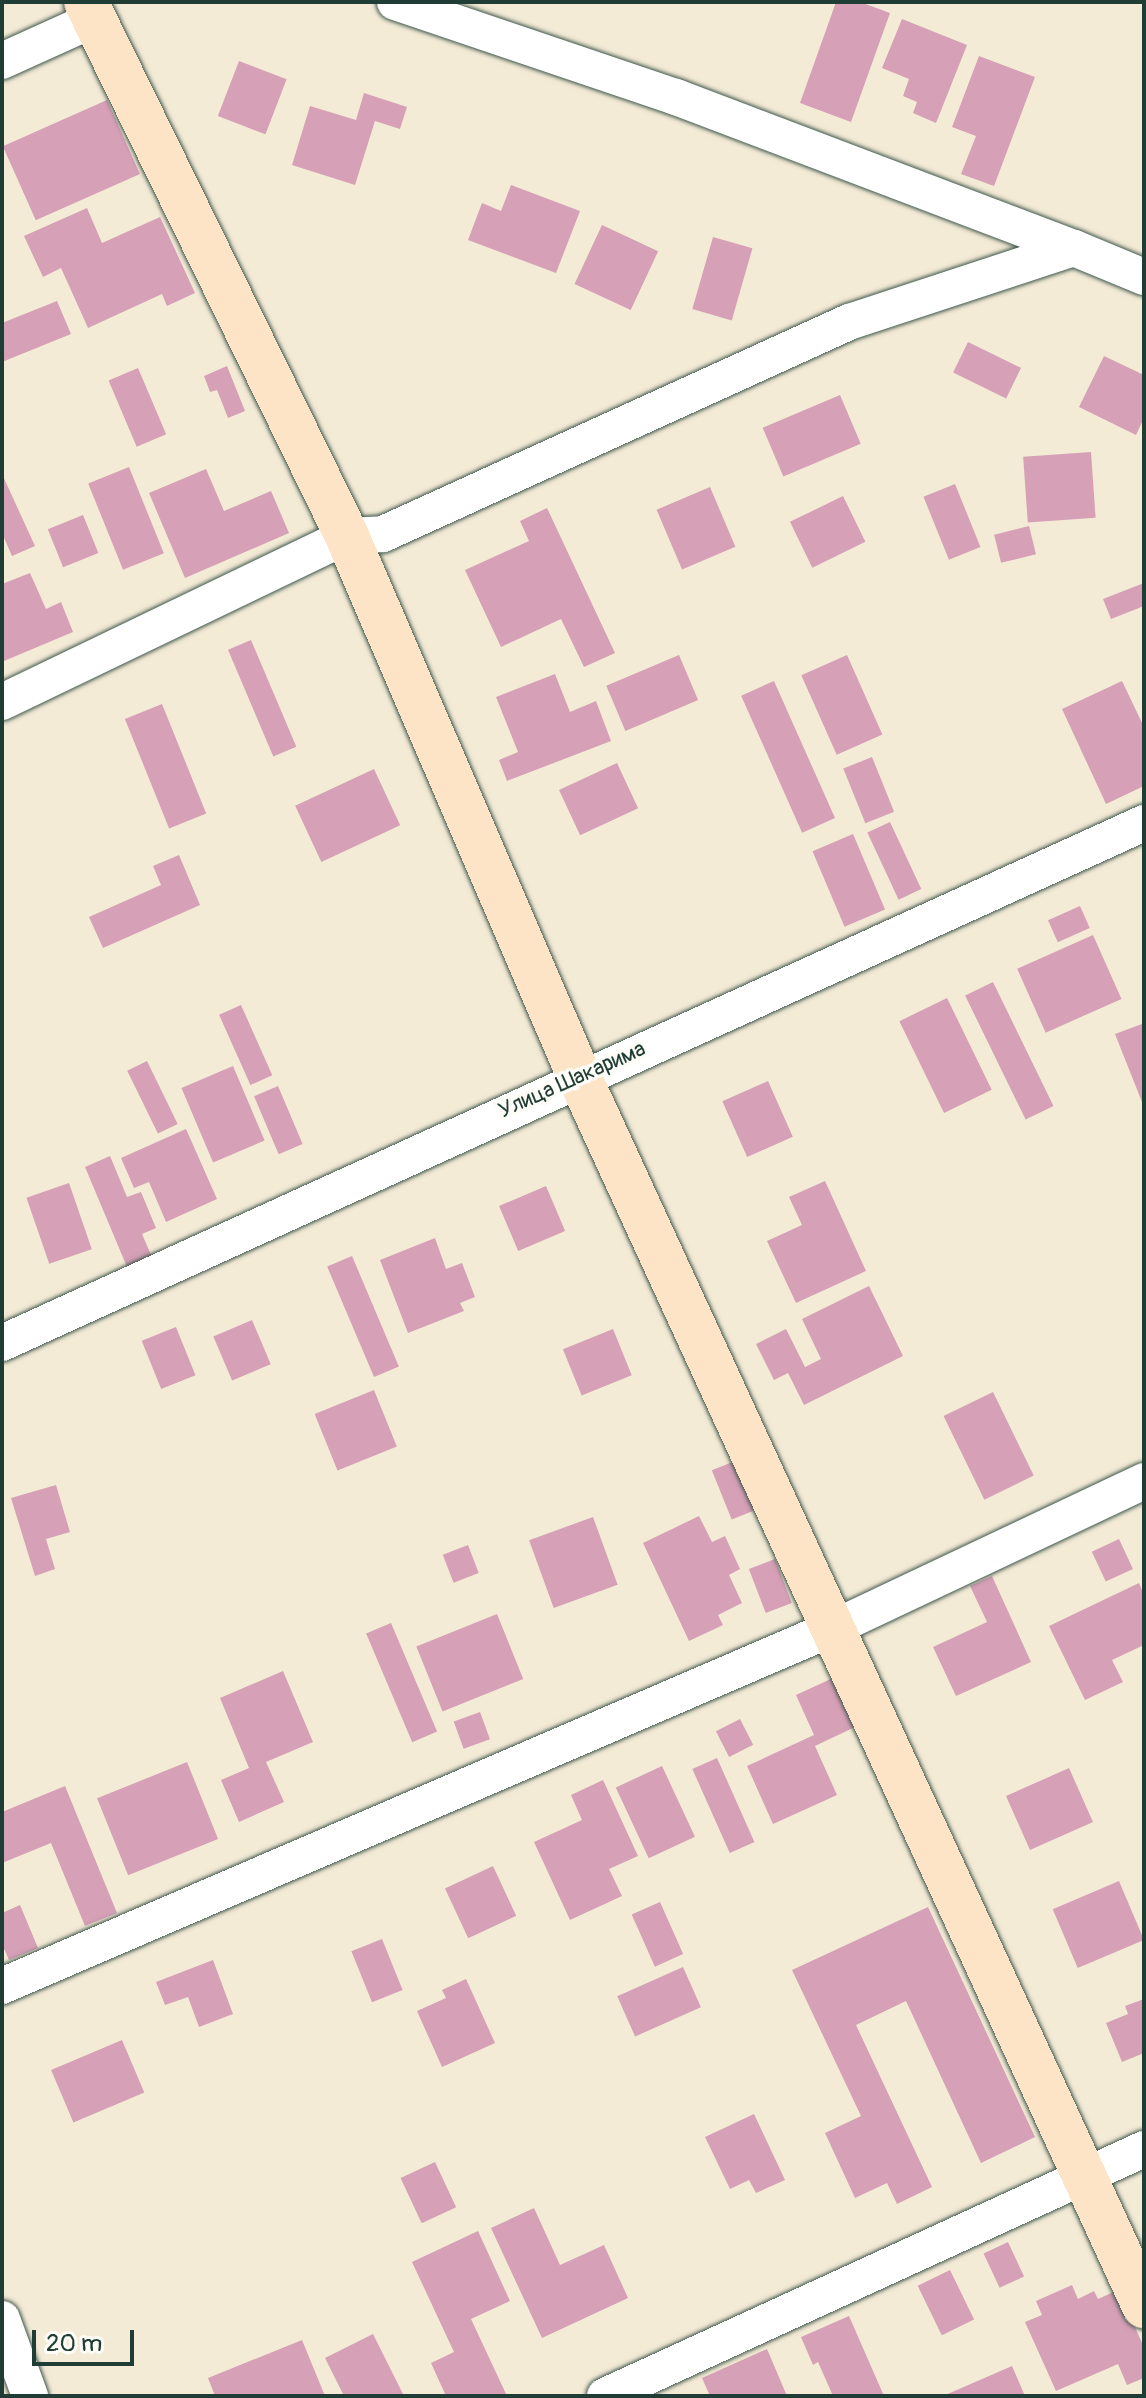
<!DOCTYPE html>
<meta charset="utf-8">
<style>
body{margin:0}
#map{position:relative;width:1146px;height:2398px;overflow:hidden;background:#f4ebd6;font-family:Pangolin,sans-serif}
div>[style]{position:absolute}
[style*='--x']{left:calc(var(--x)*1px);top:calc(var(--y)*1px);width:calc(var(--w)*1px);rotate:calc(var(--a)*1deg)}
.building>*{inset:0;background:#d6a0b7;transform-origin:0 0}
.roads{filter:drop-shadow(0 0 2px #3f574c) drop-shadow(0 0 2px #3f574c)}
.street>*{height:36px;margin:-18px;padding:0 18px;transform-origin:18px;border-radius:18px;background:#fff}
.secondary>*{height:44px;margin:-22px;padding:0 22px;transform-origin:22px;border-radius:22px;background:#fee4c6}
span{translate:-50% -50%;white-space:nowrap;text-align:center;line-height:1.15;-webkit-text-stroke:7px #fdfcf7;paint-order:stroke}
.street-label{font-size:22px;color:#1f3d34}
.frame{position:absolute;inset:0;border:4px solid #1f3d34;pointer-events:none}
.scale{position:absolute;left:32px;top:2330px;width:102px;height:36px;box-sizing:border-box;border:4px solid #1f3d34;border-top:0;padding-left:10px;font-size:24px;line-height:28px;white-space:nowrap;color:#1f3d34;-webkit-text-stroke:6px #fdfcf7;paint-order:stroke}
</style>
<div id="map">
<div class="building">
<i style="clip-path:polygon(836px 2px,860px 2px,890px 13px,851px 122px,800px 103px)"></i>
<i style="clip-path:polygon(902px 19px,967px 45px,936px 123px,913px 113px,917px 102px,903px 96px,909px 79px,882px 68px)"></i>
<i style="clip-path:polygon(979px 56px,1035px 77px,994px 186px,961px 174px,976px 136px,952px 127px)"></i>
<i style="left:239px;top:61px;width:51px;height:59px;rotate:21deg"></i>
<i style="clip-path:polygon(364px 93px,407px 107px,400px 129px,375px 121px,355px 185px,292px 165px,310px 106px,356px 120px)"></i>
<i style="left:107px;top:100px;width:81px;height:114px;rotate:66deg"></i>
<i style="clip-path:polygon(511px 185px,580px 211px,556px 273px,468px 240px,482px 203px,501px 211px)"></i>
<i style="clip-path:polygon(87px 208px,102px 243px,160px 217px,195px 293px,167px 306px,162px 294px,88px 328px,61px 268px,43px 277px,24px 236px)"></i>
<i style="left:602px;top:225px;width:62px;height:65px;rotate:25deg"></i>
<i style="left:713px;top:237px;width:41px;height:75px;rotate:16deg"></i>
<i style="clip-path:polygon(57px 301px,71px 334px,2px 362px,2px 323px)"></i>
<i style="left:968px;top:342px;width:59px;height:34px;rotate:26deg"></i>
<i style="clip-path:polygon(1104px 356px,1144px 375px,1144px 418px,1136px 435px,1079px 407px)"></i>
<i style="clip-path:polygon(227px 366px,245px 411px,228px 418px,217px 390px,210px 392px,204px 376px)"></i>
<i style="left:138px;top:368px;width:72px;height:32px;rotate:67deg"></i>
<i style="left:840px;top:395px;width:53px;height:84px;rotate:67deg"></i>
<i style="left:1091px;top:452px;width:66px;height:68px;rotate:86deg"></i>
<i style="left:129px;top:467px;width:93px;height:44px;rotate:68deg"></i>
<i style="clip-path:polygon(206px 469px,224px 511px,271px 491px,289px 533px,185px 578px,149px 493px)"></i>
<i style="clip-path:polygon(2px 474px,35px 546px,12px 556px,2px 533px)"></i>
<i style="left:955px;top:484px;width:68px;height:34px;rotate:68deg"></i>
<i style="left:710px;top:487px;width:65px;height:58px;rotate:67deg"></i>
<i style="left:843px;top:496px;width:51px;height:59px;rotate:64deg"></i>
<i style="clip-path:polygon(547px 508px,615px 653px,584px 667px,561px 619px,501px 647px,465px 570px,529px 541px,520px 521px)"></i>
<i style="left:83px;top:515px;width:41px;height:38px;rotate:68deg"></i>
<i style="left:1029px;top:526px;width:29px;height:36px;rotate:76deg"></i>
<i style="clip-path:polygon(30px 573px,46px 609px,61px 602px,73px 632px,4px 661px,2px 584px)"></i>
<i style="clip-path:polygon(1144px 583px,1144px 606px,1111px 619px,1103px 599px)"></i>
<i style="left:251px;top:640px;width:116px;height:25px;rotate:67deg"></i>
<i style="left:679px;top:655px;width:49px;height:79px;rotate:67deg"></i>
<i style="left:847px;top:655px;width:87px;height:50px;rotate:66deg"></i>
<i style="clip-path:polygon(555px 674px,570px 712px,596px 701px,611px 741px,507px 781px,499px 760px,518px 752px,496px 697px)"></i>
<i style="left:774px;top:681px;width:150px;height:36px;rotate:66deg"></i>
<i style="clip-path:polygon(1122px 681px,1144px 727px,1144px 786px,1106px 804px,1062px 709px)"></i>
<i style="left:162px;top:704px;width:118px;height:40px;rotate:68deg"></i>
<i style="left:872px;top:757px;width:59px;height:31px;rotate:68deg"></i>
<i style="left:617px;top:763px;width:50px;height:64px;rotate:65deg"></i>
<i style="left:374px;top:769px;width:62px;height:87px;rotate:65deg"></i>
<i style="left:890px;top:822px;width:74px;height:25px;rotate:65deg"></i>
<i style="left:853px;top:834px;width:82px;height:44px;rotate:67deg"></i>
<i style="clip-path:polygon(179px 855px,200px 905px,103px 948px,89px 917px,161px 885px,153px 866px)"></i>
<i style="left:1080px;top:906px;width:24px;height:35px;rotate:66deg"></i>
<i style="left:1093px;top:935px;width:70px;height:83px;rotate:66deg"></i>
<i style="left:993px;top:982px;width:138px;height:31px;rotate:64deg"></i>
<i style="left:947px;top:998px;width:102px;height:53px;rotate:64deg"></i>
<i style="left:241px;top:1005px;width:77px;height:24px;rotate:66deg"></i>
<i style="clip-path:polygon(1142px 1024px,1144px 1029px,1144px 1107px,1115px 1034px)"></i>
<i style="left:147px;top:1061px;width:70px;height:22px;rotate:64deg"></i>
<i style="left:233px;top:1066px;width:81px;height:56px;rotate:67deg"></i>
<i style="left:768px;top:1081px;width:61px;height:50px;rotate:66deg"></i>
<i style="left:278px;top:1086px;width:63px;height:26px;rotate:67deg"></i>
<i style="clip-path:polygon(186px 1129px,217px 1199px,166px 1222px,149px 1182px,134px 1188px,121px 1158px)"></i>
<i style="clip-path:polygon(110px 1156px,127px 1197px,141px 1192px,156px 1228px,142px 1234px,152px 1257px,127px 1267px,85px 1167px)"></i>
<i style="clip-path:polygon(825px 1181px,866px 1271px,796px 1303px,767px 1241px,802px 1225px,789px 1197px)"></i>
<i style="left:69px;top:1183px;width:70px;height:45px;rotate:71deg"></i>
<i style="left:546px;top:1186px;width:49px;height:51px;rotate:67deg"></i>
<i style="clip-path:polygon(435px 1238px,446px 1269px,462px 1263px,475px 1297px,460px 1303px,464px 1311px,408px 1333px,380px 1260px)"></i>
<i style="left:352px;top:1256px;width:120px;height:27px;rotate:67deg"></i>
<i style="clip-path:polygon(869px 1286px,903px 1356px,804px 1405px,788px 1373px,774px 1380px,756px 1344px,786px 1329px,805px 1367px,821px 1359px,802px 1319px)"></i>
<i style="left:252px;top:1320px;width:48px;height:42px;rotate:67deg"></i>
<i style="left:176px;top:1327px;width:52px;height:37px;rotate:68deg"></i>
<i style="left:613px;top:1329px;width:50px;height:54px;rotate:68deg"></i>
<i style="left:374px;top:1390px;width:61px;height:64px;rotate:68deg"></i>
<i style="left:993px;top:1392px;width:93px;height:55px;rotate:64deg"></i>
<i style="left:735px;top:1461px;width:53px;height:25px;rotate:68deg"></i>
<i style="clip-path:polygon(56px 1485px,70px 1532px,46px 1539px,55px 1569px,35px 1576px,11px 1498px)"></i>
<i style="clip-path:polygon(699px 1516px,712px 1542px,725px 1536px,740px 1569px,729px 1575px,742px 1603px,718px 1615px,723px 1625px,689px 1641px,643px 1543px)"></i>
<i style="left:593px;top:1517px;width:72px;height:68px;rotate:70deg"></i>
<i style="left:1119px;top:1539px;width:33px;height:30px;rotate:65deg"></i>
<i style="left:468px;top:1545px;width:30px;height:27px;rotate:69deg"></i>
<i style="left:775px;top:1559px;width:47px;height:28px;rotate:69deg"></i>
<i style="clip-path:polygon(992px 1576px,1031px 1662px,956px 1696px,933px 1647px,987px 1622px,970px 1586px)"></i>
<i style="clip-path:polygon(1139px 1583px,1144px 1595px,1144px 1645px,1112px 1660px,1123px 1682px,1085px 1700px,1049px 1626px)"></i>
<i style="left:497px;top:1614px;width:70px;height:87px;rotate:68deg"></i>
<i style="left:391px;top:1623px;width:118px;height:27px;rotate:67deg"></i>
<i style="clip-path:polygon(283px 1671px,313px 1742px,266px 1762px,284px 1802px,239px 1822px,221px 1780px,249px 1768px,220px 1698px)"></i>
<i style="clip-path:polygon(833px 1678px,855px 1727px,815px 1746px,837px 1795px,773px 1824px,747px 1766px,814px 1735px,796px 1695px)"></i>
<i style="left:480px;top:1712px;width:29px;height:28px;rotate:70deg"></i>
<i style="left:740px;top:1719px;width:29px;height:27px;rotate:63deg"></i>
<i style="left:717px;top:1758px;width:92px;height:27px;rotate:66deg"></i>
<i style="left:187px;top:1762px;width:83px;height:97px;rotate:68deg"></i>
<i style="left:662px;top:1766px;width:78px;height:51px;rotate:65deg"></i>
<i style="left:1069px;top:1768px;width:59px;height:69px;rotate:66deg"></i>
<i style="clip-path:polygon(603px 1780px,638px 1856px,609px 1869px,622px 1896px,570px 1920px,534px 1842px,582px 1820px,571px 1795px)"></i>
<i style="clip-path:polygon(65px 1786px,117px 1913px,85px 1926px,51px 1843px,2px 1863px,2px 1812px)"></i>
<i style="left:493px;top:1866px;width:55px;height:53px;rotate:65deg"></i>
<i style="left:1119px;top:1881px;width:64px;height:72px;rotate:67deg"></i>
<i style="left:660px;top:1902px;width:57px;height:31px;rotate:66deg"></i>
<i style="clip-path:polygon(20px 1905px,38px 1948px,9px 1960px,2px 1944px,2px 1913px)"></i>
<i style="clip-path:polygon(928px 1907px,1035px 2137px,981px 2163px,906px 2001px,856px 2025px,932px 2187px,897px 2204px,887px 2183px,855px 2198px,825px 2133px,861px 2116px,792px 1970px)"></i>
<i style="left:382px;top:1939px;width:55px;height:33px;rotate:68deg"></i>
<i style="clip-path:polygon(213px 1960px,233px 2014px,199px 2027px,188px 1997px,165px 2005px,156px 1982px)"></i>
<i style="left:683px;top:1967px;width:44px;height:72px;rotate:66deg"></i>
<i style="clip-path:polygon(466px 1979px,495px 2043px,442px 2067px,417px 2011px,446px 1998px,442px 1990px)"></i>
<i style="clip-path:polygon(1144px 1999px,1144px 2053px,1122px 2062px,1106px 2023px,1128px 2014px,1125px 2006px)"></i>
<i style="left:122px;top:2040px;width:57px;height:77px;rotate:67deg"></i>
<i style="clip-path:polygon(754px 2114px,785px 2180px,756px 2193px,749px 2180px,730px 2189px,705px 2137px)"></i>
<i style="left:435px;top:2162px;width:50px;height:38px;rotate:65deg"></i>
<i style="clip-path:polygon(534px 2208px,560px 2265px,604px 2245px,628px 2298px,542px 2338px,491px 2228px)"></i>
<i style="clip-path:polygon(478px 2231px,510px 2301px,471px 2319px,507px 2396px,446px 2396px,431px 2363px,454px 2352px,412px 2262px)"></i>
<i style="left:1008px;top:2242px;width:38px;height:27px;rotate:65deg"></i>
<i style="left:950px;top:2270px;width:55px;height:36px;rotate:64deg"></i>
<i style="clip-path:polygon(1072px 2285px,1078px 2299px,1094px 2291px,1098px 2299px,1118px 2290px,1144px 2347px,1144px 2378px,1127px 2385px,1118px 2364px,1056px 2391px,1025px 2322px,1042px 2315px,1036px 2301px)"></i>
<i style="clip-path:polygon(849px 2316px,884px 2396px,833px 2396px,818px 2362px,813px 2365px,801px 2337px)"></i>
<i style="clip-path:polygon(373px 2334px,404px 2396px,344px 2396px,325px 2358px)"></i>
<i style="clip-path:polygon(302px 2340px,325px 2396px,215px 2396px,208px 2378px)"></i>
<i style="clip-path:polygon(767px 2349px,787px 2396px,710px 2396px,702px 2378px)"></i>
<i style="clip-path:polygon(1012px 2366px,1025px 2396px,943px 2396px)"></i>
</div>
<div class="roads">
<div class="street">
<i style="--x:395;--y:2;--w:297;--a:18.7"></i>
<i style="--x:676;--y:97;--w:426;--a:20.8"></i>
<i style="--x:2;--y:61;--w:104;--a:-24.4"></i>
<i style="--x:2;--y:702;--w:383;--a:-25.7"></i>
<i style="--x:347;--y:536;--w:36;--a:-3"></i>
<i style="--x:383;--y:534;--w:512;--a:-24.46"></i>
<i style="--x:849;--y:322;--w:237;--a:-18.2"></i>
<i style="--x:1074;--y:248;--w:76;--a:22.5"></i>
<i style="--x:2;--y:1343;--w:1255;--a:-24.48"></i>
<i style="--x:2;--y:1986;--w:903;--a:-23.3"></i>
<i style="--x:831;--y:1629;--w:346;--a:-25.3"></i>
<i style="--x:2;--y:2319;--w:82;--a:70"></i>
<i style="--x:605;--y:2396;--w:593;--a:-24.62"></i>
</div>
<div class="secondary">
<i style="--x:86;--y:2;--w:594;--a:63.95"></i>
<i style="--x:347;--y:536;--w:588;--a:66.75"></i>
<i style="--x:579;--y:1076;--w:1354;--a:65.33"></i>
</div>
</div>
<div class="street-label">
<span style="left:572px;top:1080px;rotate:-24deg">Улица Шакарима</span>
</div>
<div class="frame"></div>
<div class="scale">20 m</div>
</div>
